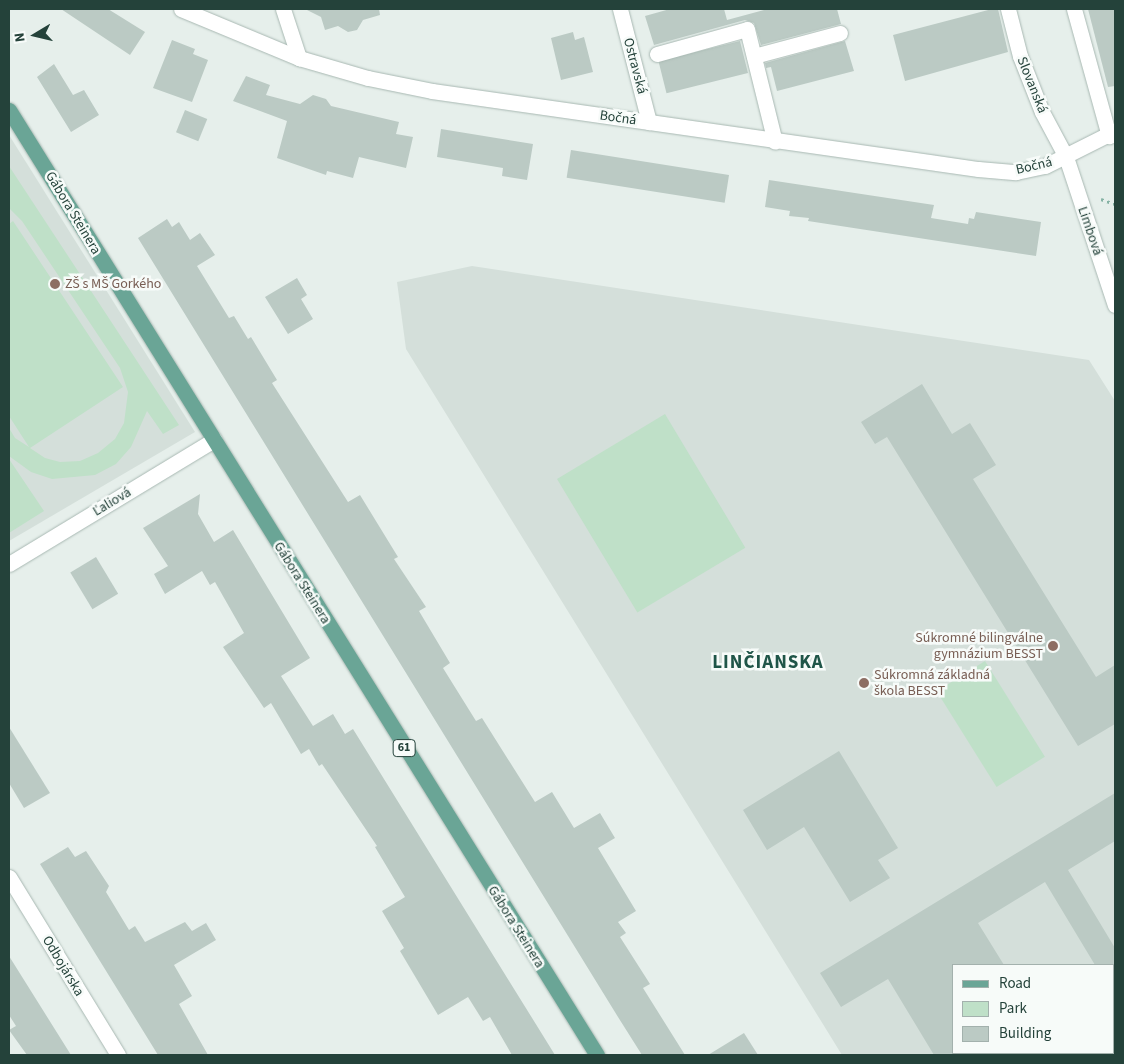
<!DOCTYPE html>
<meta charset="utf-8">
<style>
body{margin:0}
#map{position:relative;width:1124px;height:1064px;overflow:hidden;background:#e6efeb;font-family:"Source Sans 3",sans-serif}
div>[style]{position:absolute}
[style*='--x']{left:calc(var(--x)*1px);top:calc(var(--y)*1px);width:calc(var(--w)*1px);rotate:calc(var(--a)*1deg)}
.built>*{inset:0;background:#d4dfda}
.green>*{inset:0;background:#bfe0c8;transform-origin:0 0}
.building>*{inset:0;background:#bbcac4;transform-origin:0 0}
.path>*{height:3px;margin-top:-1.5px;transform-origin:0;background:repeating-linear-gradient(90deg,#86b3a5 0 2.5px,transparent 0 6.5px)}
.roads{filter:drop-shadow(0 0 1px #a8b8b2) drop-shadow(0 0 1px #a8b8b2)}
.minor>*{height:15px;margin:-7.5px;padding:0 7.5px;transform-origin:7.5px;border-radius:7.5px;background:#fff}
.major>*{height:15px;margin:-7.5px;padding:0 7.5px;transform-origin:7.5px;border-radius:7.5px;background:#6aa596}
.dots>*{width:14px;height:14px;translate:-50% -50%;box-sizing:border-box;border:2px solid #f7fbf9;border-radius:50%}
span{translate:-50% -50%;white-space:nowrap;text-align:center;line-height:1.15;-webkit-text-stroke:5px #f7fbf9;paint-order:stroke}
.shield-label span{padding:1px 4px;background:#f7fbf9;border:1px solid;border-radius:4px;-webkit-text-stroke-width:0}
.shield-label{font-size:12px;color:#24423a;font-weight:700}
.street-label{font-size:14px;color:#24423a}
.education-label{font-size:14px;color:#785e54}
.left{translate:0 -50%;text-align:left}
.right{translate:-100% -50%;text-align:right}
.district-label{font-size:19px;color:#1f5548;font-weight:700;letter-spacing:1px}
.frame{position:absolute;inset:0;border:10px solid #24423a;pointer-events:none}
.legend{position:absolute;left:952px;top:964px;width:162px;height:90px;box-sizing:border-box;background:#f7fbf9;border:1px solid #a3b1ad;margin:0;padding:6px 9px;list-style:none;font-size:15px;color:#24423a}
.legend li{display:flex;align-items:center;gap:10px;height:25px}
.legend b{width:25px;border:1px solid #a3b1ad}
.north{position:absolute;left:10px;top:10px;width:50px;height:50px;-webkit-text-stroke:4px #f7fbf9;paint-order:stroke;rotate:261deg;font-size:14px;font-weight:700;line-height:20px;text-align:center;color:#24423a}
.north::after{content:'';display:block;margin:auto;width:18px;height:22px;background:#24423a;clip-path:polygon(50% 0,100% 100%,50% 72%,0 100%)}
</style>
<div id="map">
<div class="built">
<i style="clip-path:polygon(9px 135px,195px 432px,9px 541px)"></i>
<i style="clip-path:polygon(evenodd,472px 266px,1089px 360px,1115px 401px,1115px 1055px,842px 1055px,406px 349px,397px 282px,472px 266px,953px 965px,1113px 965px,1113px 1053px,953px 1053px,953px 965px)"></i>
</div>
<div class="green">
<i style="clip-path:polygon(9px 166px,179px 425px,163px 434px,147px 411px,131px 447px,116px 464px,95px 475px,52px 479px,31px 472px,9px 456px,9px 428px,15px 438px,29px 447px,9px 416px,9px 224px,13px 221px,123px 387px,30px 448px,45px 458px,60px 462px,80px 461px,98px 453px,115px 439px,124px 423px,128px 392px,120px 368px,22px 221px,9px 208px)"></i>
<i style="left:665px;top:414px;width:156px;height:126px;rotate:59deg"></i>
<i style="clip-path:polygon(9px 459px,44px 511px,9px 533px)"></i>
<i style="left:985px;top:661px;width:113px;height:57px;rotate:58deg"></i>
</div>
<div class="building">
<i style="clip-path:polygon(61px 9px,108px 9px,145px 32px,130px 55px)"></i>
<i style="clip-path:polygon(305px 9px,379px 9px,380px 15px,363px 20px,357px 30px,348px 32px,338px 26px,325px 30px,321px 17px)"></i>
<i style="clip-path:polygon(670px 9px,724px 9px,727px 20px,768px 9px,837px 9px,841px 24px,761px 45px,754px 23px,745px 20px,654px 45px,645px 16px)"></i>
<i style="clip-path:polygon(992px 9px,998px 9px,1008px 52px,905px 81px,893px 35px)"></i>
<i style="clip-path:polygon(1088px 9px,1115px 9px,1115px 86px,1108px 87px)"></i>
<i style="clip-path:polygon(573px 32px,575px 40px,584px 37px,593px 72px,561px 80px,551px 38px)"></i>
<i style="clip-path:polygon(172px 40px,195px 49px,193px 54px,208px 60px,192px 102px,153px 88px)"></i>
<i style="left:740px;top:41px;width:33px;height:84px;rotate:76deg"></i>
<i style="clip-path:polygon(845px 41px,854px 71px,777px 91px,771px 67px,766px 68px,765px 63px)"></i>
<i style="clip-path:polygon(54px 64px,73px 95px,84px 90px,99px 115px,71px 132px,37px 77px)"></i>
<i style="clip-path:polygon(246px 76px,270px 85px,266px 95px,300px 104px,313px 95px,326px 99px,331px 106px,399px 122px,396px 134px,413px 137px,406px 168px,359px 157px,353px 178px,327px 171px,326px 175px,277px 158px,287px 121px,233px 101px)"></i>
<i style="left:185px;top:110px;width:24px;height:24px;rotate:22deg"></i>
<i style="clip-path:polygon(441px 129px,533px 144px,527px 180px,502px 176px,503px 168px,437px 157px)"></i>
<i style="left:571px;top:150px;width:160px;height:28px;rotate:9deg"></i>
<i style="clip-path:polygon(769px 180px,934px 205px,931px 218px,968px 224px,969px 218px,974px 219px,976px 212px,1041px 222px,1036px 256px,808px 221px,809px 218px,789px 216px,790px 211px,765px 207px)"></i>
<i style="clip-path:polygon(167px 219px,172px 227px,179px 222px,190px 240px,200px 233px,215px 255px,197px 266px,229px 318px,234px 316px,248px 339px,251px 337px,277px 380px,272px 383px,348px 502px,360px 495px,398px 557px,394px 559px,426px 607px,419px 611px,450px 663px,443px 668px,476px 721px,482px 718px,535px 802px,552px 792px,574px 828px,600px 813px,615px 838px,598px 848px,636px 911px,618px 922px,626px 933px,620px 937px,650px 984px,643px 988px,685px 1055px,642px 1055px,618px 1017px,138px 238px)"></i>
<i style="clip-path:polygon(297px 278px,307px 295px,301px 299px,313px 319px,288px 334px,265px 297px)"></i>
<i style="clip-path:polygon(922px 384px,952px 434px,970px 423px,996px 465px,973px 479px,1096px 677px,1115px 665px,1115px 724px,1078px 746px,887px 437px,875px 444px,861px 422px)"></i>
<i style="clip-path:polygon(200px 494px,198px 514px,214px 542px,233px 530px,310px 658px,281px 676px,313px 726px,333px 714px,345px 734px,353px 729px,555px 1055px,512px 1055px,490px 1017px,483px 1021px,468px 997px,438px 1015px,400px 951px,404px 948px,382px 911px,405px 897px,375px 847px,377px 846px,322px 764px,319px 766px,309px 749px,301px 754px,271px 703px,264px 708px,223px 647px,244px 633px,215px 582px,210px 585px,202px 571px,165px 594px,154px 574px,168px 566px,143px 528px)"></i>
<i style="left:96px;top:557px;width:43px;height:30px;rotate:59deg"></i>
<i style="clip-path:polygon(9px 727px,50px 793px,24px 808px,9px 783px)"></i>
<i style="clip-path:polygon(839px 751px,898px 848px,878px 860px,890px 878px,850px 902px,804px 827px,767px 850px,743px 810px)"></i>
<i style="clip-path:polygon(1115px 793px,1115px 841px,1068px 870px,1115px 948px,1115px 965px,1095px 965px,1045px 882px,978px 923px,1004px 965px,953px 965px,953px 1055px,934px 1055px,888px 979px,841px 1007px,820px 973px)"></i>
<i style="clip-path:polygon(68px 847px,75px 857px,86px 851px,109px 886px,106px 892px,129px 930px,135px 926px,145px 942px,185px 922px,192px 931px,206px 923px,216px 940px,174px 965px,192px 996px,179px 1004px,208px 1055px,158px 1055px,40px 864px)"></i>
<i style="clip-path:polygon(9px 956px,71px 1055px,27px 1055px,9px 1030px,16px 1026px,9px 1015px)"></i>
<i style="clip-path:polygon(744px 1033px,758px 1055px,708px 1055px)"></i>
</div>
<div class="path">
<i style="--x:1101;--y:199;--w:15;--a:20"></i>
</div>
<div class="roads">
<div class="minor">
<i style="--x:181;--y:9;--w:128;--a:22.6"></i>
<i style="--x:299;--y:58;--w:72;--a:16.2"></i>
<i style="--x:368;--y:78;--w:65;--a:11.5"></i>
<i style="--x:432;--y:91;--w:552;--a:8.13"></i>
<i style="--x:978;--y:169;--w:38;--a:5"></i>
<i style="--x:1016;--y:172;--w:30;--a:-12"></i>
<i style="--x:1045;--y:166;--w:78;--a:-26.6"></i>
<i style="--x:283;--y:9;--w:52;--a:71.9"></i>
<i style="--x:620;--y:9;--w:117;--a:75.6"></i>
<i style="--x:1008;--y:9;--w:49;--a:75.7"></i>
<i style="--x:1020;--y:56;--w:60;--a:68.6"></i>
<i style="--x:1042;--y:112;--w:51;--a:61.9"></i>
<i style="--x:1066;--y:157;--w:156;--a:71.7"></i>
<i style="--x:1074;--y:9;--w:132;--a:74.6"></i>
<i style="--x:657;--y:54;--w:93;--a:-15.5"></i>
<i style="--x:747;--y:29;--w:116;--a:76.1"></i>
<i style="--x:754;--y:56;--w:89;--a:-15"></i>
<i style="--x:9;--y:564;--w:240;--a:-31.2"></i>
<i style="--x:9;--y:877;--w:209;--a:58.5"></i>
</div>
<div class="major">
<i style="--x:9;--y:110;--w:1113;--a:58.11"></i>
</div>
</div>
<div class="dots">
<i style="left:55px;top:284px;background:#8d6e63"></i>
<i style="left:1053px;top:646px;background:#8d6e63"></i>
<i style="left:864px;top:683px;background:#8d6e63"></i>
</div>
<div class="shield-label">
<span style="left:404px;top:748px">61</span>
</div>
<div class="street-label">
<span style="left:635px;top:66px;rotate:75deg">Ostravská</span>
<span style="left:1032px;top:85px;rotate:68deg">Slovanská</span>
<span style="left:618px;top:118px;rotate:8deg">Bočná</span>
<span style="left:1034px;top:166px;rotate:-13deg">Bočná</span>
<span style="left:73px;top:213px;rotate:59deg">Gábora Steinera</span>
<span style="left:1090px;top:231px;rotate:71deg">Limbová</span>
<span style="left:112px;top:502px;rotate:-31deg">Ľaliová</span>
<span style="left:302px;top:583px;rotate:58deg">Gábora Steinera</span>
<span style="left:516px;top:927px;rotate:58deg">Gábora Steinera</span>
<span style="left:63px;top:966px;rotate:59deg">Odbojárska</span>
</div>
<div class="education-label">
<span class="left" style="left:65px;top:284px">ZŠ s MŠ Gorkého</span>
<span class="right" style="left:1043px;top:646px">Súkromné bilingválne<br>gymnázium BESST</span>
<span class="left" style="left:874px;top:683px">Súkromná základná<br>škola BESST</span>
</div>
<div class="district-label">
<span style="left:768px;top:663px">LINČIANSKA</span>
</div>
<div class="frame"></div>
<ul class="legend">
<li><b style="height:6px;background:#6aa596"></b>Road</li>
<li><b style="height:14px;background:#bfe0c8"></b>Park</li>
<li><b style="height:14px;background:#bbcac4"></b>Building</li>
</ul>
<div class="north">N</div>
</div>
